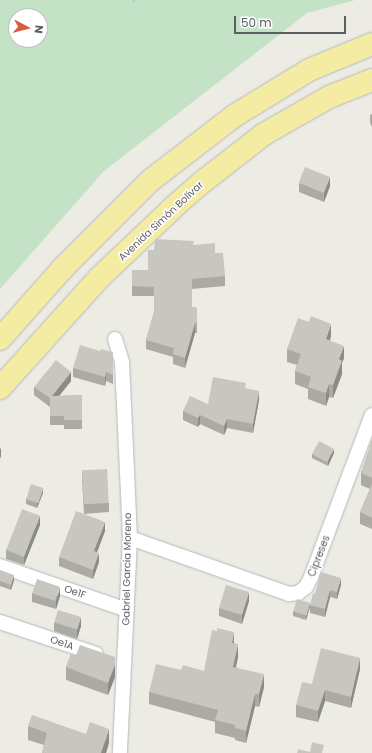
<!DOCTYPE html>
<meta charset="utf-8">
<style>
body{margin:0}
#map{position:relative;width:372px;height:753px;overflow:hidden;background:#edece4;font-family:Poppins,sans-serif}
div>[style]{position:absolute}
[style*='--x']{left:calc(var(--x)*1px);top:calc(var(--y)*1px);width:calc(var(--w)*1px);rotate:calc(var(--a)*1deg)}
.green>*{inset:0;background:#c3e2c6}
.path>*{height:2.5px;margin-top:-1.25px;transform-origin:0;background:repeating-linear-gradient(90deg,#9cc2ab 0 4px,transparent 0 6px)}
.roads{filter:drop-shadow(0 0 1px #b6b8bc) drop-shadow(0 0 1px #b6b8bc)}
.minor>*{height:14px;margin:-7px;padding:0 7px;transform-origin:7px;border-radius:7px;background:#fff}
.trunk>*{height:22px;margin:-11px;padding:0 11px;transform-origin:11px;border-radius:11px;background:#f4eca2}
.wall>*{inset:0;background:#acaaa5}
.shaded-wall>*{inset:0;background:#8c8b86}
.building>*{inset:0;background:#c8c6c0;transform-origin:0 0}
span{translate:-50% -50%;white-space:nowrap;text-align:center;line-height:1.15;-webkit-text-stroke:3px #fff;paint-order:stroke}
.street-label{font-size:10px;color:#5c5e63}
.north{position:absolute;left:8px;top:8px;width:40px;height:40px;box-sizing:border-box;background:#fff;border:1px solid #bebfc1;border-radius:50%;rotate:97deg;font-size:11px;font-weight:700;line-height:16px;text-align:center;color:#5c5e63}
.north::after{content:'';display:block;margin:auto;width:14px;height:18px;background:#d75c3f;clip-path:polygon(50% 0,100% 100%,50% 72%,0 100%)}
.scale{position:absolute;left:234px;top:16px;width:112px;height:18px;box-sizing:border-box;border:2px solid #5c5e63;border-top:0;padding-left:5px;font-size:12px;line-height:14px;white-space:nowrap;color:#5c5e63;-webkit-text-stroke:3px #fff;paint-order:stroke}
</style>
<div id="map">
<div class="green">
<i style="clip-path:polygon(evenodd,0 0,355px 0,307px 13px,104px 171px,0 289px,0 0,16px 16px,40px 16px,40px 40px,16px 40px,16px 16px)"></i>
</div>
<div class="path">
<i style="--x:133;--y:1;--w:1;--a:-45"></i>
</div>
<div class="roads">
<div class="minor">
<i style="--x:115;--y:339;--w:24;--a:73"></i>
<i style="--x:122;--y:362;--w:176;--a:87.4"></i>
<i style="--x:130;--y:538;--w:215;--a:92.7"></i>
<i style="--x:130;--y:538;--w:169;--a:19.4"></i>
<i style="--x:289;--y:594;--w:9;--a:-6"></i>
<i style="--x:298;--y:593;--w:10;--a:-37"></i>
<i style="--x:306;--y:587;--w:11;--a:-63"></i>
<i style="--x:311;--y:577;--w:173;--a:-69.4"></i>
<i style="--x:0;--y:566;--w:134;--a:19.1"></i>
<i style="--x:0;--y:622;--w:101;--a:18.4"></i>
</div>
<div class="trunk">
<i style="--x:0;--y:339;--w:95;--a:-48.4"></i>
<i style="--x:63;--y:268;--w:124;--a:-45"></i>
<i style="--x:151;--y:180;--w:105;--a:-37.6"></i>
<i style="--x:234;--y:116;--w:88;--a:-31.5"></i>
<i style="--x:309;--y:70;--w:68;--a:-22.4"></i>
<i style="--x:0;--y:388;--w:148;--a:-48"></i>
<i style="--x:99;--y:278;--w:108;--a:-43.5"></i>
<i style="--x:177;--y:204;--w:37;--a:-41"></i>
<i style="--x:205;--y:180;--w:75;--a:-37.9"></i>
<i style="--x:264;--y:134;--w:75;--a:-29.6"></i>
<i style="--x:329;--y:97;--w:46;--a:-21.6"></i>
</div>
</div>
<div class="wall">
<i style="clip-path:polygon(372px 114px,372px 127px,370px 123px,370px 115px)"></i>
<i style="clip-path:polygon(299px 183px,330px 186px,324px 202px,299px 192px)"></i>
<i style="clip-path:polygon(193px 245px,215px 253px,225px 276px,225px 286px,192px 289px,192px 307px,197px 308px,197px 333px,195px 333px,185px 368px,173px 364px,173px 357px,146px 349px,146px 340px,154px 312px,154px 296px,132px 296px,132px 270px,148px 270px,154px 250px)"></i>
<i style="clip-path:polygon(331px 336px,330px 341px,344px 358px,342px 363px,342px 374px,333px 398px,329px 397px,326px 406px,308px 399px,308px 389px,295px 384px,295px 371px,297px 365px,287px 362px,287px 349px)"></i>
<i style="clip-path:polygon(100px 351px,113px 352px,113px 384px,106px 381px,105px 386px,73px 377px,73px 368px)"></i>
<i style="clip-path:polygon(71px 381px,59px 396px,82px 395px,82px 429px,64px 429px,64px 425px,50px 425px,50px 407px,34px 395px,34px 387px)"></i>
<i style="clip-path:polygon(246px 389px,259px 400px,253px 433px,227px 428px,224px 435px,200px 424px,198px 427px,183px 420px,183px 411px,208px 404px)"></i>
<i style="clip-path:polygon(372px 440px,372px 529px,360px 524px,360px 512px,370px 489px,361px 485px,361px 473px)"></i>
<i style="clip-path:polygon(334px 453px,328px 466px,312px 458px,312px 454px)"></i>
<i style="clip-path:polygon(82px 471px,109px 503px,109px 512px,84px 514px,82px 480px)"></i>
<i style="clip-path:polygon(43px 493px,37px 508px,26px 504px,26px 499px)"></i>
<i style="clip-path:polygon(40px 525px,24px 565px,6px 559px,6px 550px)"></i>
<i style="clip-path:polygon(105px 531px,97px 552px,99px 562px,93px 579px,59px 566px,59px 557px)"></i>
<i style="clip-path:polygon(0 570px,14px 580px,11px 590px,0 586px)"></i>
<i style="clip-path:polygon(341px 585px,337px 599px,330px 597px,325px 617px,310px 613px,310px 605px,315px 594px)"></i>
<i style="clip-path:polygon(32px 593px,60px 596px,56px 609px,32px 602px)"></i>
<i style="clip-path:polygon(249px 601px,242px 624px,219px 616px,219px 608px)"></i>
<i style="clip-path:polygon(310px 607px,306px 620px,293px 616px,293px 611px)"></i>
<i style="clip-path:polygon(54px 622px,81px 626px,77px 639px,54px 631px)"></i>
<i style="clip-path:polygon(234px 643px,238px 657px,236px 667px,264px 687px,259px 707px,255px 706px,246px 743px,235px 740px,235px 738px,215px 733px,215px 722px,149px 704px,149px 692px,204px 671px)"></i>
<i style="clip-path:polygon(66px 667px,115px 670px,115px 677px,108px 695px,66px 680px)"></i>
<i style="clip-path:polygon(360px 669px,351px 708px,325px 701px,318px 722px,296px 717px,296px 705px)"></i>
<i style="clip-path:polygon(28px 726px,109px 743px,106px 753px,42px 753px,44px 745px,28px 740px)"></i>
</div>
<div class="shaded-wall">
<i style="clip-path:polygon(330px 177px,330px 186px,324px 202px,324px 193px)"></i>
<i style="clip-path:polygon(195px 323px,195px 333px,185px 368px,185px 358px)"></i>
<i style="clip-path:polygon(331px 324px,331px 336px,326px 352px,326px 339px)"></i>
<i style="clip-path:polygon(344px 346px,344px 358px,342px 363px,342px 374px,333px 398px,333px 385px,339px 359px)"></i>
<i style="clip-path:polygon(71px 372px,71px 381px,52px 405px,52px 396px)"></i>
<i style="clip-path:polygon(106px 372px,106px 381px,105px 386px,105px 377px)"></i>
<i style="clip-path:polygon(329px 384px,329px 397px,326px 406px,326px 393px)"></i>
<i style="clip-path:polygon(259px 391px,259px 400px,253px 433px,253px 424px)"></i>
<i style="clip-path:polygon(200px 415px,200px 424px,198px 427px,198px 418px)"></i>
<i style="clip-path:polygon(227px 419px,227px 428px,224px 435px,224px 426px)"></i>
<i style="clip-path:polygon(1px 447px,1px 456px,0 459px,0 450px)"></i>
<i style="clip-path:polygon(334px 449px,334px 453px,328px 466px,328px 461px)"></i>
<i style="clip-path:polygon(43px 488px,43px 493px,37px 508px,37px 503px)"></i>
<i style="clip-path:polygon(40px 516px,40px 525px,24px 565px,24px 556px)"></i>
<i style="clip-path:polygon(105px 522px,105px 531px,94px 560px,94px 551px)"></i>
<i style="clip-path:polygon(99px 553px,99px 562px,93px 579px,93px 570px)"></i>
<i style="clip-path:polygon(14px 575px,14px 580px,11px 590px,11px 585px)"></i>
<i style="clip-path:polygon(341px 578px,341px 585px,337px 599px,337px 592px)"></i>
<i style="clip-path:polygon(60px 587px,60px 596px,56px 609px,56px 601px)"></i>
<i style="clip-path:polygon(330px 590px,330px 597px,325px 617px,325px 609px)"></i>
<i style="clip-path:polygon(249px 592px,249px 601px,242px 624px,242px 615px)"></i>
<i style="clip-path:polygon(310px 603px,310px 607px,306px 620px,306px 615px)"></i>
<i style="clip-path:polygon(81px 617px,81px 626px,77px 639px,77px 630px)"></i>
<i style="clip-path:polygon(234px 632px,234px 644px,232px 643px)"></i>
<i style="clip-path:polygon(238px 644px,238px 657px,233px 679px,233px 667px)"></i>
<i style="clip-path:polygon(115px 657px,115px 677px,108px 695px,108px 683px)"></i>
<i style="clip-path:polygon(360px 658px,360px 669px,351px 708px,351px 697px)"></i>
<i style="clip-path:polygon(264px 674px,264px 687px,259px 707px,259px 694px)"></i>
<i style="clip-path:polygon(325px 690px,325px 701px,318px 722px,318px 711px)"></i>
<i style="clip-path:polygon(255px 694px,255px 706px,246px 743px,246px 731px)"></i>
<i style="clip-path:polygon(109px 729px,109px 743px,106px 753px,101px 753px)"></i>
</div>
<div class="building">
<i style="left:305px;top:167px;width:27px;height:17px;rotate:22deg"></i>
<i style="clip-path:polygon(155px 239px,194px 241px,193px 245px,215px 243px,215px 253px,223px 253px,225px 276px,192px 279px,192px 307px,197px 308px,197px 323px,195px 323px,185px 358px,173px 354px,174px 348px,146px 340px,154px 312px,154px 287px,132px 286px,132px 270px,148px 270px,148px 250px,154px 250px)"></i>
<i style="clip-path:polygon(311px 316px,331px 324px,326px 339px,344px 346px,339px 359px,342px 361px,333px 385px,329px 384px,326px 393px,308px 387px,311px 377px,295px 371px,301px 354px,287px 349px,298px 318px,309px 322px)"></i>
<i style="clip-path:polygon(80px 345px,100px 351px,101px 349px,113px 352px,113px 375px,106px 372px,105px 377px,73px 368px)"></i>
<i style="clip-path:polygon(56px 360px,71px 372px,52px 396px,82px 395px,82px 420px,64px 420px,64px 416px,50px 416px,50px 398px,34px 387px)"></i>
<i style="clip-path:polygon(213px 377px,246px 383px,245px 388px,259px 391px,253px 424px,227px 419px,224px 426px,200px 415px,198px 418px,183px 411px,190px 396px,208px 404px)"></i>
<i style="clip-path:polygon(372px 440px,372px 478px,361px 473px)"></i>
<i style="left:319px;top:441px;width:17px;height:15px;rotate:28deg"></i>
<i style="left:107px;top:469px;width:34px;height:25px;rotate:87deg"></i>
<i style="left:31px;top:484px;width:13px;height:16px;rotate:18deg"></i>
<i style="clip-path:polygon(372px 484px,372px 518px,360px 512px)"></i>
<i style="left:22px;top:509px;width:19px;height:44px;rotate:21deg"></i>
<i style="clip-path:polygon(76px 511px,105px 522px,94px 551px,99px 553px,93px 570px,59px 557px)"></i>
<i style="clip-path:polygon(0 570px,14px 575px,11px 585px,0 581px)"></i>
<i style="clip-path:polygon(321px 572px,341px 578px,337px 592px,330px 590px,325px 609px,310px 605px,313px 593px,315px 594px)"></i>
<i style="left:37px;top:579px;width:24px;height:15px;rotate:19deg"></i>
<i style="left:226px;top:585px;width:24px;height:24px;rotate:17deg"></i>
<i style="left:297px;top:599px;width:14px;height:13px;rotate:17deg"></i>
<i style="left:58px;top:610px;width:24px;height:13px;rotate:17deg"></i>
<i style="clip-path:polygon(217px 628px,234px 632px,232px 643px,238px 644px,233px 667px,264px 674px,259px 694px,255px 694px,246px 731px,235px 728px,235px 725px,215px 720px,218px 710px,149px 692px,156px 664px,181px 670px,183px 665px,204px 671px,212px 630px,217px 631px)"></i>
<i style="clip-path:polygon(80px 645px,115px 657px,115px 665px,108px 683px,66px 667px,71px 653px,76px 655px)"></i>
<i style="clip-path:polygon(321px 648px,360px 658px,351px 697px,325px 690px,318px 711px,296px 705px,302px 682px,312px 684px)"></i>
<i style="clip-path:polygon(32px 715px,86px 734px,90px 722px,109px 729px,101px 753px,42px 753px,47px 733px,28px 726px)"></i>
<i style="clip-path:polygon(312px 742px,324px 745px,322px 753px,297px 753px,298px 749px,310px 752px)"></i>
</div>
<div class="street-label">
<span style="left:161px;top:221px;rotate:-43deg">Avenida Simón Bolívar</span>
<span style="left:319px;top:556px;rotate:-69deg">Cipreses</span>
<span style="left:127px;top:569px;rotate:-89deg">Gabriel Garcia Moreno</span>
<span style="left:75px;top:592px;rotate:19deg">Oe1F</span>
<span style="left:62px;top:643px;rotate:19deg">Oe1A</span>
</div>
<div class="north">N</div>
<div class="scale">50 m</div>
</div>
